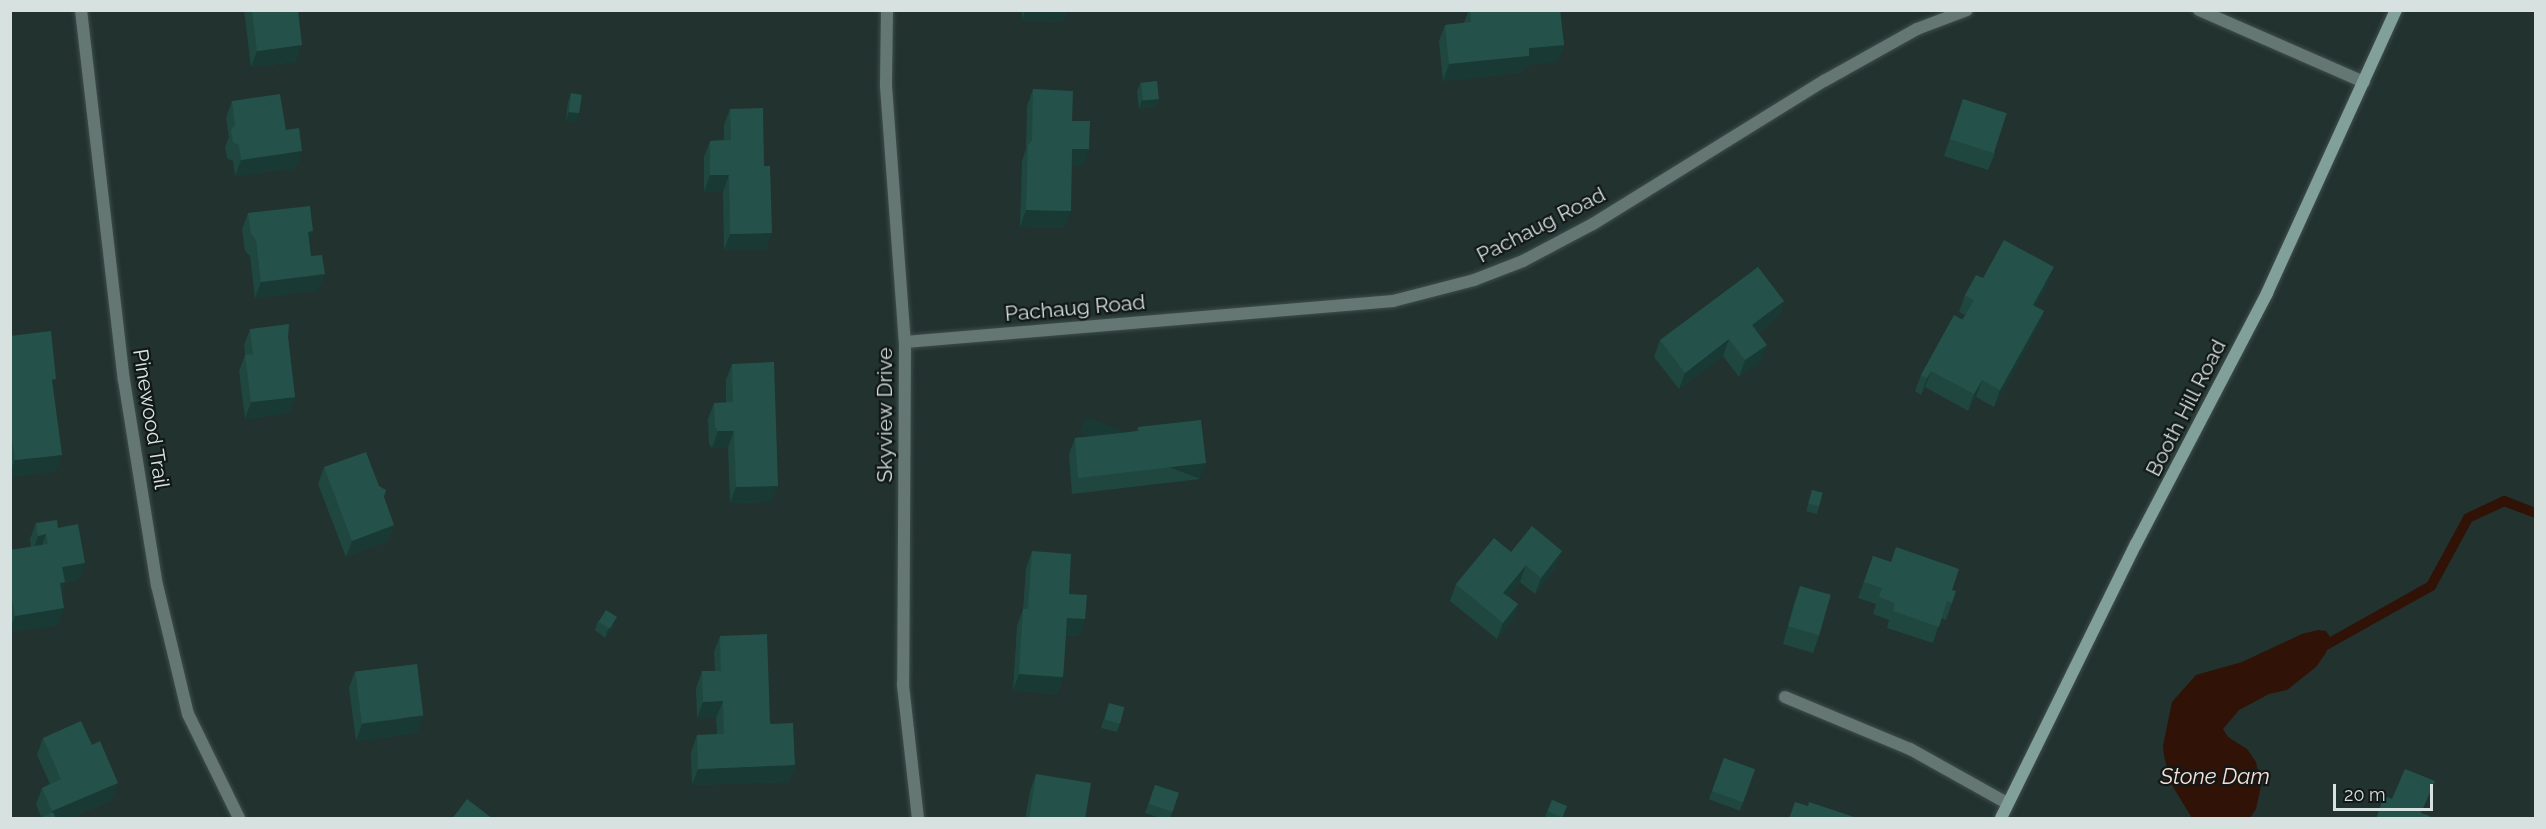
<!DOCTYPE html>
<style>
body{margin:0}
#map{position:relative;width:2546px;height:829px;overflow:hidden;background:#22322f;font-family:Raleway,sans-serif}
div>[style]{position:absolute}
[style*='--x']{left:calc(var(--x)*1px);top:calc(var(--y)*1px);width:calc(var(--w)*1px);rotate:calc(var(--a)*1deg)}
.water>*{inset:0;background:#301207}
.stream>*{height:10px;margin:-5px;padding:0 5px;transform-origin:5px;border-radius:5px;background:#301207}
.roads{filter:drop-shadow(0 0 2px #3f4e4b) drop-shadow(0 0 2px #3f4e4b)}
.lane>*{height:12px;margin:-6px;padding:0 6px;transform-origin:6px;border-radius:6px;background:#647773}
.street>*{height:12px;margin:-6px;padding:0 6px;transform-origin:6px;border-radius:6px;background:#647773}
.secondary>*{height:12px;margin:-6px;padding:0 6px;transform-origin:6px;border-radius:6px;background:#81a099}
.wall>*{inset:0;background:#1f4740;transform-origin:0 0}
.shaded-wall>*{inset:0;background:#193934;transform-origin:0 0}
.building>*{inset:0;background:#24524a;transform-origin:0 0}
span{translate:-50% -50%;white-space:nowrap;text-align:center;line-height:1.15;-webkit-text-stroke:4.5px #111817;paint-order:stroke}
.street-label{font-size:21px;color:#d7e1df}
.water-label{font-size:22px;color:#f9ded4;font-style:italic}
.frame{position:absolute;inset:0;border:12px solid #d7e1df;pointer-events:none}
.scale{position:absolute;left:2333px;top:784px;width:100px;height:27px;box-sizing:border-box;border:3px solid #d7e1df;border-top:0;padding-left:8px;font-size:18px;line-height:21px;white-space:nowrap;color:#d7e1df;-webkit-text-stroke:4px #111817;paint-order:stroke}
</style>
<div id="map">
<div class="water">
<i style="clip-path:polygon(2318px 630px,2326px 631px,2330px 637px,2326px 653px,2316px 667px,2287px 690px,2269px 694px,2239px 710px,2223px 729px,2228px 737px,2247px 749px,2256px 762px,2261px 786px,2256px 809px,2250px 818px,2192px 818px,2170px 782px,2164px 755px,2163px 746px,2172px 702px,2196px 675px,2242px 662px,2302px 634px)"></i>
</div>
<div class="stream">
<i style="--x:2317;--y:650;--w:131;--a:-29.3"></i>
<i style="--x:2431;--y:586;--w:77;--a:-61.4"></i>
<i style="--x:2468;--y:518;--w:40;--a:-25"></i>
<i style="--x:2504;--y:501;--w:34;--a:21"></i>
</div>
<div class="roads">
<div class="lane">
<i style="--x:1785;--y:697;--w:135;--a:22.6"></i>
<i style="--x:1910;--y:749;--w:111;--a:29.1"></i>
</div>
<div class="street">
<i style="--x:81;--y:10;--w:372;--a:83.4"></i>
<i style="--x:124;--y:380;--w:208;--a:80.9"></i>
<i style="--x:157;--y:585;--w:133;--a:76.5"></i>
<i style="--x:188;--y:714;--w:116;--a:63.9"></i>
<i style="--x:887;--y:10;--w:76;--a:90.8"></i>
<i style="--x:886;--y:86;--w:257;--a:85.8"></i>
<i style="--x:905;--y:342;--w:343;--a:90.3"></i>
<i style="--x:903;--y:685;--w:134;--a:83.6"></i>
<i style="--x:2199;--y:10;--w:180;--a:23.6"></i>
<i style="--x:905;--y:342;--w:490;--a:-4.8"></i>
<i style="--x:1393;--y:301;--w:84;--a:-14.5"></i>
<i style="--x:1474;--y:280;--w:53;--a:-21.2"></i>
<i style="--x:1523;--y:261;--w:79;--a:-27.9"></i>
<i style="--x:1593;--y:224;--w:272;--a:-31.8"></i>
<i style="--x:1824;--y:81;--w:107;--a:-29.2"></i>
<i style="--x:1917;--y:29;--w:53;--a:-20.8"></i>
</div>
<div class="secondary">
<i style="--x:2001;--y:818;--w:305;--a:-63.8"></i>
<i style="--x:2136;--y:544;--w:283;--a:-62.4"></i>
<i style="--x:2267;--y:293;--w:311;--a:-65.5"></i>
</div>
</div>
<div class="wall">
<i style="clip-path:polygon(244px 10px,298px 10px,296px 62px,251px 67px)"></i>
<i style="clip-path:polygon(1022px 10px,1067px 10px,1063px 20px,1060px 22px,1022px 20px)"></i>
<i style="clip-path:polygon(1469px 10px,1560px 10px,1564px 45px,1558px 61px,1526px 65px,1523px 72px,1443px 81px,1439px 41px,1445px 25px,1464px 23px)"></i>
<i style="clip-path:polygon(1141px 82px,1159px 99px,1156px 107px,1139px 109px,1137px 91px)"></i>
<i style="clip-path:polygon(1033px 89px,1083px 166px,1072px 166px,1065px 228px,1020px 227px,1022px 161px,1026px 149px,1027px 106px)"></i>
<i style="clip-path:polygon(571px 93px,576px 122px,566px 120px,568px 102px)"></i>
<i style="clip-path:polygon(1963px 99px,1995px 153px,1988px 170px,1944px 156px)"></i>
<i style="clip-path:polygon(232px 101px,286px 130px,296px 168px,235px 176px,233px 161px,227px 158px,225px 147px,229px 137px,226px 118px)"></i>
<i style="clip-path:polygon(730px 109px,766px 250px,724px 250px,723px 192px,704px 192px,704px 157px,710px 141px,724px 140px,724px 125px)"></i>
<i style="clip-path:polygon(248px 213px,309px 242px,311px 256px,319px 290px,255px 298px,250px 256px,245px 251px,242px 229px)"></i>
<i style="clip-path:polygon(1983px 278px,2048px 284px,2035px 307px,2044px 311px,2038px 327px,1994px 407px,1976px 397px,1968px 411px,1925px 387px,1921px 395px,1915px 391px,1921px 375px,1965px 315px,1959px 312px,1965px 295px)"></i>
<i style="clip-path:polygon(1784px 301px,1778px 317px,1758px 333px,1761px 361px,1739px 377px,1723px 356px,1679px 389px,1654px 357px,1660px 340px)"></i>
<i style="clip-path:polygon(250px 329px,288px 337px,295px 397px,289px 413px,245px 419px,239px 371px,245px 355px,244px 345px)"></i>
<i style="clip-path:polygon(10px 336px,53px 387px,56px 471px,10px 477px)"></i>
<i style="clip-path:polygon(732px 364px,772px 502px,730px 503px,728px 447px,712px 448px,709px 444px,708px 419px,714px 403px,726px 403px,726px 380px)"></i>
<i style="clip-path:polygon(1138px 427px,1200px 479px,1072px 494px,1069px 454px,1075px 438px,1137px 431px)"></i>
<i style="clip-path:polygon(324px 467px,379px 486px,394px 525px,388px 541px,346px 557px,318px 484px)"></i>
<i style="left:1812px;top:490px;width:11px;height:22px;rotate:15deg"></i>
<i style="clip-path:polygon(36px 523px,58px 528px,79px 580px,65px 582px,62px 591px,58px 625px,10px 632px,10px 550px,31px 547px,30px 539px)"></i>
<i style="clip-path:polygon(1032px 551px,1069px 594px,1079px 636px,1066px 635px,1063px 677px,1057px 694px,1013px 690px,1017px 626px,1023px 609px,1026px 568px)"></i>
<i style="clip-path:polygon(1511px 552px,1556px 567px,1535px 594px,1520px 582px,1508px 596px,1518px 604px,1512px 621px,1497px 639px,1450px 601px,1456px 584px)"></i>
<i style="clip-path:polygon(1873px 556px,1952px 590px,1952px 603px,1946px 620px,1941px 618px,1933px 643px,1887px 628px,1889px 620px,1873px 614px,1876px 604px,1858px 598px)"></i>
<i style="clip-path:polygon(1800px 586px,1819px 636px,1813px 653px,1783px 644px,1794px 603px)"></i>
<i style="clip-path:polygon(598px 621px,614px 626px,605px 638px,595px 630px)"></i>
<i style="clip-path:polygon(720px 636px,795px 765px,789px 782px,692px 785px,691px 752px,697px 735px,717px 734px,716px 718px,697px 718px,696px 688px,702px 671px,715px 671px,714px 652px)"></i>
<i style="clip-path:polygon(355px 671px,417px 733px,356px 741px,349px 688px)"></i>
<i style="clip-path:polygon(1109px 703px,1120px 723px,1117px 732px,1101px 728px)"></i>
<i style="clip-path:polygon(43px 738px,112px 800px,68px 819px,39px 819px,41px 817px,36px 804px,42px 788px,50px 784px,37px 755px)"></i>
<i style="left:1724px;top:758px;width:33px;height:44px;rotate:20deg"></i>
<i style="clip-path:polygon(1036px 774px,1085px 819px,1025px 819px,1030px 791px)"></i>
<i style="clip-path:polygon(1155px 785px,1179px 793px,1170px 819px,1163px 819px,1145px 813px)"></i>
<i style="clip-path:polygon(1552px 800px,1567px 806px,1562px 819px,1544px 819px)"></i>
</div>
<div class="shaded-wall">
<i style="clip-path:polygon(1025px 10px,1067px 10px,1063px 20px,1060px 22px,1022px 20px)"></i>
<i style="clip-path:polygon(302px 45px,296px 62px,251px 67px,257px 51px)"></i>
<i style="clip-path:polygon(1564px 45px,1558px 61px,1526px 65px,1523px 72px,1443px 81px,1449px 64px,1529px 48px)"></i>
<i style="clip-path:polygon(1159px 99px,1156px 107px,1139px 109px,1142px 100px)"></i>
<i style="clip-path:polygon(569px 112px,579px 113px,576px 122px,566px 120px)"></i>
<i style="clip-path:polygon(1072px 149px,1089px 149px,1083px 166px,1066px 166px)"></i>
<i style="clip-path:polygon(302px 151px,296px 168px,235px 176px,241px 160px)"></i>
<i style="clip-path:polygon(710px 175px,729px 175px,723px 192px,704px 192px)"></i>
<i style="clip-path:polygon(1026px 210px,1071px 211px,1065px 228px,1020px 227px)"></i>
<i style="clip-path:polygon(313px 231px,307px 248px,308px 232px)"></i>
<i style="clip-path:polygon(772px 233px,766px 250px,724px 250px,730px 234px)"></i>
<i style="clip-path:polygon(2054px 267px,2048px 284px,2027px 322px,2033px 305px)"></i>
<i style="clip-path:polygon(325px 274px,319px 290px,255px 298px,261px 282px)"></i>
<i style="clip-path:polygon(1784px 301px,1778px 317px,1746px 342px,1752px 325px)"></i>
<i style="clip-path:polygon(2044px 311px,2038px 327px,1994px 407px,2000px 390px)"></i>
<i style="clip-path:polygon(1729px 339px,1723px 356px,1679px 389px,1685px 373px)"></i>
<i style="clip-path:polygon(1767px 345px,1761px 361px,1739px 377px,1745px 360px)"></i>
<i style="clip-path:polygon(1931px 371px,1925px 387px,1921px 395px,1927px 378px)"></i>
<i style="clip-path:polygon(1982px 380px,1976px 397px,1968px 411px,1974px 394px)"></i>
<i style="clip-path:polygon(295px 397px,289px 413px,245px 419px,251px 402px)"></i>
<i style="clip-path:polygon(718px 431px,734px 431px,728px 447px,712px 448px)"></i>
<i style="clip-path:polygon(62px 455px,56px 471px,10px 477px,10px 473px,15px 460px)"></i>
<i style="left:1206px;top:463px;width:17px;height:129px;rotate:111deg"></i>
<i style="clip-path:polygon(778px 486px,772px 502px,730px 503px,736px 487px)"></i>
<i style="clip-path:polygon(394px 525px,388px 541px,346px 557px,352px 541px)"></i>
<i style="clip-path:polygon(46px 534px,40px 551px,32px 553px,38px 536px)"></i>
<i style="clip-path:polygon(1562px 551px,1556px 567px,1535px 594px,1541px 578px)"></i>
<i style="clip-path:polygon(85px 563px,79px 580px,56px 583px,62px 567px)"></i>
<i style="clip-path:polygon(1526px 565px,1520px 582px,1497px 609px,1503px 593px)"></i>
<i style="clip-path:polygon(65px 582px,59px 599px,60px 583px)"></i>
<i style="clip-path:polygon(1518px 604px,1512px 621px,1497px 639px,1503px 623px)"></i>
<i style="clip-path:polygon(64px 608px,58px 625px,10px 632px,10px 629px,15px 616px)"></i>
<i style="clip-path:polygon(617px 617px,614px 626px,605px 638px,608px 629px)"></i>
<i style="clip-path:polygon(1067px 618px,1085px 619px,1079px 636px,1061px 634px)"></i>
<i style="clip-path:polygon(1019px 674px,1063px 677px,1057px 694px,1013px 690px)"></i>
<i style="clip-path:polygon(723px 701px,716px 718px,697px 718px,703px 702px)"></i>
<i style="clip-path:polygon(423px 716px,417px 733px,356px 741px,362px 724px)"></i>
<i style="clip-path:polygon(795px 765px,789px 782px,692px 785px,698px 769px)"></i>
<i style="clip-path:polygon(118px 783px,112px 800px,68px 819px,50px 819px,52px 811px)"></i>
</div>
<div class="building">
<i style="clip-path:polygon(252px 10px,298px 10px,302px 45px,257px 51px)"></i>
<i style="clip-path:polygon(1470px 10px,1560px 10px,1564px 45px,1529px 48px,1529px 56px,1449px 64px,1445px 25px,1471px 22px)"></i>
<i style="left:1157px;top:81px;width:18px;height:16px;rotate:84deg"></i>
<i style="clip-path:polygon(1033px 89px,1073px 91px,1072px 121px,1090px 121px,1089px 149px,1072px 149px,1071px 211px,1026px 210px,1028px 145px,1032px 141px)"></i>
<i style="clip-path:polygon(571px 93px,582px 95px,579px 113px,569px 112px)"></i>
<i style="clip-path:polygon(280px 94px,286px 130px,299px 128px,302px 151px,241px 160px,239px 145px,233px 142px,231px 131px,235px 125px,232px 101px)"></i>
<i style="left:1963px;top:99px;width:46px;height:42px;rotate:18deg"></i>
<i style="clip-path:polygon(763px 108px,764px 166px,770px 166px,772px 233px,730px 234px,729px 175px,710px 175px,710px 141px,731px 140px,730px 109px)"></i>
<i style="clip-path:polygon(310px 206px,313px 231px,308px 232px,311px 256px,322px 255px,325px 274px,261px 282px,256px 240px,251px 234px,248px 213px)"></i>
<i style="clip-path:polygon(2004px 240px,2054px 267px,2033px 305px,2044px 311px,2000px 390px,1982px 380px,1974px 394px,1931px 371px,1927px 378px,1921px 375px,1954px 315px,1963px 320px,1974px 300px,1965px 295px,1976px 275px,1983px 278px)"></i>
<i style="clip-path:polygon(1758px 267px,1784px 301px,1752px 325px,1767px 345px,1745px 360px,1729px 339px,1685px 373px,1660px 340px)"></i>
<i style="clip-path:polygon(289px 324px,288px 337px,295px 397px,251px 402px,245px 355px,253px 354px,250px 329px)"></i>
<i style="clip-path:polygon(51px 331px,56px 379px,52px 380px,62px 455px,15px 460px,10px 427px,10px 336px)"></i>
<i style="clip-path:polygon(774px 362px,778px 486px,736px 487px,734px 431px,718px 431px,715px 427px,714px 403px,733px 402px,732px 364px)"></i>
<i style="clip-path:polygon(1201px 420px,1206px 463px,1078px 478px,1075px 438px,1139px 431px,1138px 427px)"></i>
<i style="clip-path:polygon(366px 452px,379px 486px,386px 490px,384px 497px,394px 525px,352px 541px,324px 467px)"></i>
<i style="left:1812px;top:490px;width:11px;height:14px;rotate:15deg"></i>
<i style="clip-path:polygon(57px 520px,58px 528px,78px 524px,85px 563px,62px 567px,65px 582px,60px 583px,64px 608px,15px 616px,10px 586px,10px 550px,48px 544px,46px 534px,38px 536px,36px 523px)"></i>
<i style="clip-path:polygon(1532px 526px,1562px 551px,1541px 578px,1526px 565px,1503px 593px,1518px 604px,1503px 623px,1456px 584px,1494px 538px,1511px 552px)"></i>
<i style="clip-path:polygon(1896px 547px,1959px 569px,1952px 590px,1956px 591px,1952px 603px,1947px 601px,1939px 627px,1893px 611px,1895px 603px,1879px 597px,1882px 588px,1864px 582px,1873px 556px,1891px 562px)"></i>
<i style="clip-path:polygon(1032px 551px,1071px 554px,1069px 594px,1087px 595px,1085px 619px,1067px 618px,1063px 677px,1019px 674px,1023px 609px,1028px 609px)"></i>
<i style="left:1800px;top:586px;width:32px;height:42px;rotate:16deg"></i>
<i style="left:606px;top:610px;width:13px;height:14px;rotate:32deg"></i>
<i style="clip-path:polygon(767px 634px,770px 724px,793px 723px,795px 765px,698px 769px,697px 735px,724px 734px,723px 701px,703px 702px,702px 671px,721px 671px,720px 636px)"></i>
<i style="left:417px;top:664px;width:52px;height:62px;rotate:83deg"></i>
<i style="left:1109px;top:703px;width:16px;height:17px;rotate:15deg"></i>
<i style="clip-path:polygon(81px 721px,92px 745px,100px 741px,118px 783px,52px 811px,42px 788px,61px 779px,43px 738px)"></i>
<i style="left:1724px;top:758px;width:33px;height:35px;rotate:20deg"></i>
<i style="clip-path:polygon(2405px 769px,2435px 781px,2421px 813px,2430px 816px,2429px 819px,2376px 819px,2384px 796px,2392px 799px)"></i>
<i style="clip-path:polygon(1036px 774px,1091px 783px,1085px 819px,1029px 819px)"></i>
<i style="left:1155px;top:785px;width:25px;height:20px;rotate:18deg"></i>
<i style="clip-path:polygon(467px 799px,493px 819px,452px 819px)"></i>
<i style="left:1552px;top:800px;width:16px;height:12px;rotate:22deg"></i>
<i style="clip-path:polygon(1795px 802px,1808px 806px,1809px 802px,1860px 819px,1789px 819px)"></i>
<i style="clip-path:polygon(53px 812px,56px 819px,39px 819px)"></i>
</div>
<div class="street-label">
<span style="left:1541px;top:225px;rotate:-27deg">Pachaug Road</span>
<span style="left:1075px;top:308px;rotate:-5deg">Pachaug Road</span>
<span style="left:2186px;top:408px;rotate:-63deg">Booth Hill Road</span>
<span style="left:885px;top:415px;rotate:-90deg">Skyview Drive</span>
<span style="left:151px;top:419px;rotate:81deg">Pinewood Trail</span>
</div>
<div class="water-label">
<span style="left:2215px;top:777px">Stone Dam</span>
</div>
<div class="frame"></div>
<div class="scale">20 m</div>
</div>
